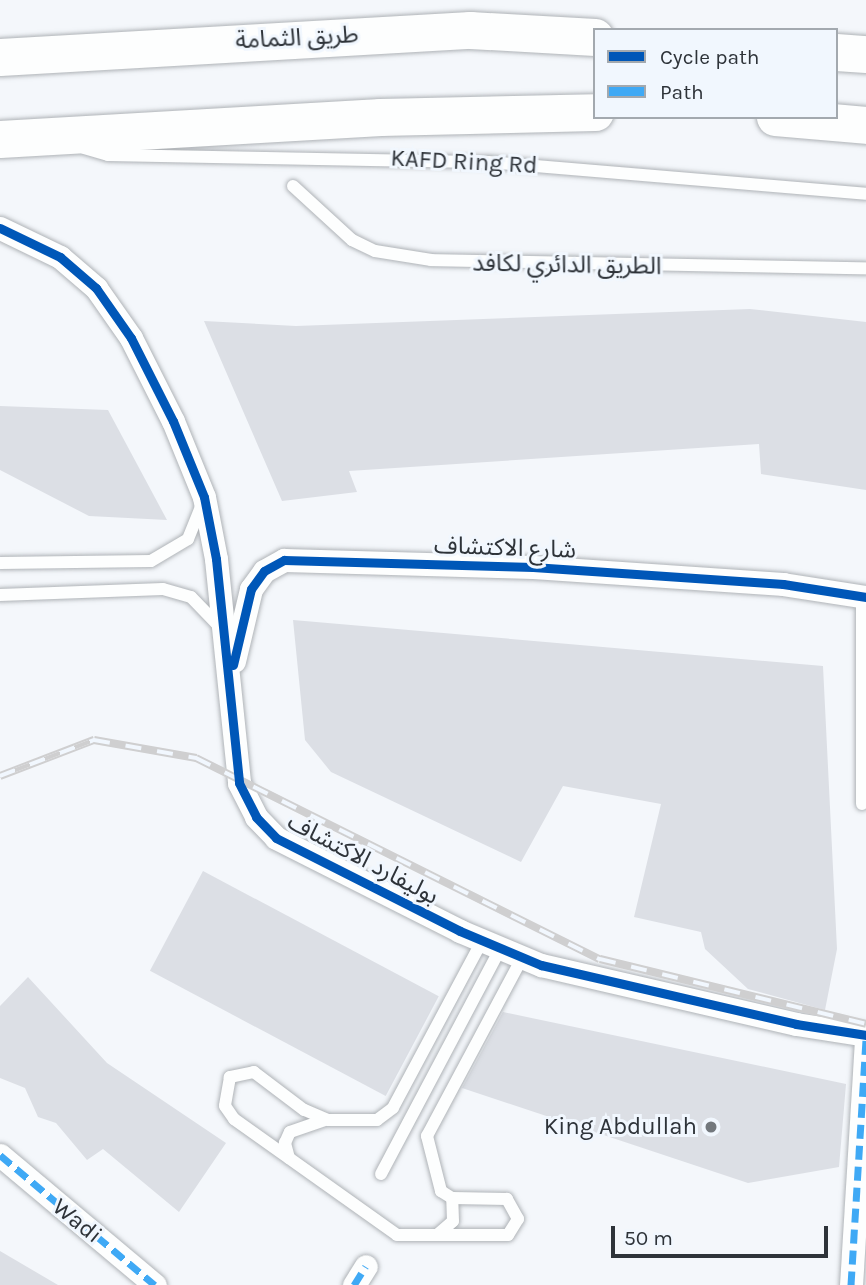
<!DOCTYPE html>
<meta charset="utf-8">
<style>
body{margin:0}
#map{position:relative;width:866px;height:1285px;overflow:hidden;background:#f4f7fb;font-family:Karla,"Noto Sans Arabic",sans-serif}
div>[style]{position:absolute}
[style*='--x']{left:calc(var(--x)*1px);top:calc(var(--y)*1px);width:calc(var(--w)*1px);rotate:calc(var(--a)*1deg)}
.building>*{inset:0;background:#dcdfe5;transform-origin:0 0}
.roads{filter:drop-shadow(0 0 2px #afb3b7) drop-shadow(0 0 2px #afb3b7)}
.lane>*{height:12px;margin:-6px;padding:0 6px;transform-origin:6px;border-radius:6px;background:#fdfefe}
.street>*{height:23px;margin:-11.5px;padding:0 11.5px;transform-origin:11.5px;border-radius:11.5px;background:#fdfefe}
.primary>*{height:37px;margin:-18.5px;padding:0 18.5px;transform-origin:18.5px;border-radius:18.5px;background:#fdfefe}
.rail>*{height:8px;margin-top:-4px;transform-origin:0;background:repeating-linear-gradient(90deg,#f1f7fe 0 16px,#cfcfd0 0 32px);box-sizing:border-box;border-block:2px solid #cfcfd0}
.quiet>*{height:7px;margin-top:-3.5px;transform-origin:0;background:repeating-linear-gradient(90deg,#3fa9f5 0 14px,transparent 0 21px)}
.cycleway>*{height:9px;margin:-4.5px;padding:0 4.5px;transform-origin:4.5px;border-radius:4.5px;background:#0057b8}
.dots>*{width:19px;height:19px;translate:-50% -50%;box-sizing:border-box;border:4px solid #f1f7fe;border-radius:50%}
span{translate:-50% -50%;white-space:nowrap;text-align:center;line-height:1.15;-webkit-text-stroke:6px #f1f7fe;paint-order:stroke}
.street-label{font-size:24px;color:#2e3339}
.poi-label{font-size:24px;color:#2e3339}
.right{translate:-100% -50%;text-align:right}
.legend{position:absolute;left:593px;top:28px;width:245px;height:91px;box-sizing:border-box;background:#f1f7fe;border:2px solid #a3a9af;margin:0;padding:9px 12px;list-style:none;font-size:21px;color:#2e3339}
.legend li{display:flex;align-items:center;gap:14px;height:35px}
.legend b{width:35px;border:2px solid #a3a9af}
.scale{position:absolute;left:611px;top:1226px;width:217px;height:32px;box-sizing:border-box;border:4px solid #2e3339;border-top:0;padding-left:9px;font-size:21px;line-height:24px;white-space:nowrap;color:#2e3339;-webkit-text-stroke:5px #f1f7fe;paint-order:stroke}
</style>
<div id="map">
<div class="building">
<i style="clip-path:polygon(750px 309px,866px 322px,866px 490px,761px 474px,759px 444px,349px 471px,357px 492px,282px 501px,204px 321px,296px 326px)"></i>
<i style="clip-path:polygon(0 406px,108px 410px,167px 520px,89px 516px,0 470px)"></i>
<i style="clip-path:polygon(293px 620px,823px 666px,837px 949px,825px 1010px,748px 989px,705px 949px,701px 932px,634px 917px,661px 804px,563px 786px,521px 862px,331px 772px,305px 740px)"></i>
<i style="left:203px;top:871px;width:267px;height:113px;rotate:28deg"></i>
<i style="clip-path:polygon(28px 977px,107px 1063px,226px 1143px,179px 1212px,103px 1149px,87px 1160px,56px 1123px,38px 1117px,25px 1088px,0 1078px,0 1006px)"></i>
<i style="clip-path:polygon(503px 1012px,846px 1084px,839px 1167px,748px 1183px,462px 1088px)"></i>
<i style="clip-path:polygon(0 1251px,58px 1285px,0 1285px)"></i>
</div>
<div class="roads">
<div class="lane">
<i style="--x:84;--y:148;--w:25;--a:16"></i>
<i style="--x:108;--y:155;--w:380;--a:1.1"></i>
<i style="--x:488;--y:162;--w:379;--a:4.8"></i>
<i style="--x:293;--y:186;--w:80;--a:42.5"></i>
<i style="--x:352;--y:240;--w:25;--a:26"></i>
<i style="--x:375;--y:251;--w:57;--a:9.1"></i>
<i style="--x:431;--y:260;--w:435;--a:1.1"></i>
<i style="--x:0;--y:563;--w:151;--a:-0.8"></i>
<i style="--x:151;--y:561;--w:43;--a:-30.7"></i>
<i style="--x:188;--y:539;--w:35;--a:-68"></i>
<i style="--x:0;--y:595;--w:163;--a:-2.1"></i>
<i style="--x:163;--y:589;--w:29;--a:16"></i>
<i style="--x:191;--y:597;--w:42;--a:46"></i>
<i style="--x:862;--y:804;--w:208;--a:-90"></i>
<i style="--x:482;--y:941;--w:189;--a:118.1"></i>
<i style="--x:393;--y:1108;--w:20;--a:143"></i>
<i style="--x:377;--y:1120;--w:49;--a:180"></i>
<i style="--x:328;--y:1120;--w:26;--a:-157"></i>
<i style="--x:304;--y:1110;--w:63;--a:-142.8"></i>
<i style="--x:254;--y:1072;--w:25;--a:168"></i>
<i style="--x:230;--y:1077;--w:29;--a:100"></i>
<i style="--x:225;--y:1106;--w:16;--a:55"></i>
<i style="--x:234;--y:1119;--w:200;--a:35.4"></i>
<i style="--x:397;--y:1235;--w:111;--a:0"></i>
<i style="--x:508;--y:1235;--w:19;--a:-58"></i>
<i style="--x:518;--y:1219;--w:23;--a:-119"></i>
<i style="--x:507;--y:1199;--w:55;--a:-179"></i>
<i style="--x:452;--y:1198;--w:13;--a:-148"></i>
<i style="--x:441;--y:1191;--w:57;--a:-104.3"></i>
<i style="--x:427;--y:1136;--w:202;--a:-61.9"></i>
<i style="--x:289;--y:1158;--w:16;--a:-105"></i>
<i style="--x:285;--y:1143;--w:12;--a:-66"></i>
<i style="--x:290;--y:1132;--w:36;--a:-19"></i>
<i style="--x:381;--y:1174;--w:255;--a:-62.1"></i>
<i style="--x:437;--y:1235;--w:21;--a:-41"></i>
<i style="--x:453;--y:1221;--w:23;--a:-92"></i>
</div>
<div class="street">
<i style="--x:0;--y:228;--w:67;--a:25.8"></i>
<i style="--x:60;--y:257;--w:48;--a:40.7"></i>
<i style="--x:96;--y:288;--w:61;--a:55"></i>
<i style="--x:131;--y:338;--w:93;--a:63.2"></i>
<i style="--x:173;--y:421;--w:82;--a:67.8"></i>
<i style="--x:204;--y:497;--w:63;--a:79"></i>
<i style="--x:216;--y:559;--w:225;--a:84.1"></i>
<i style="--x:239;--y:783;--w:38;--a:63"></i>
<i style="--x:256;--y:817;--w:29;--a:46"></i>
<i style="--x:276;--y:838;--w:206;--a:26.8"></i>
<i style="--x:460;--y:931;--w:88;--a:22.8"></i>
<i style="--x:541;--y:965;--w:262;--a:13"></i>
<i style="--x:796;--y:1024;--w:71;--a:8.9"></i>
<i style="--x:234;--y:661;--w:74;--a:-76.7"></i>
<i style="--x:251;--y:589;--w:22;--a:-54"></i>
<i style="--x:264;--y:571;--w:23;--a:-29"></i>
<i style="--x:284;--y:560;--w:249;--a:1.6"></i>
<i style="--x:533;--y:567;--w:251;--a:3.9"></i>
<i style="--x:783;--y:584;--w:84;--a:8.9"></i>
<i style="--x:0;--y:1155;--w:202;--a:40"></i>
<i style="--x:354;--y:1285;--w:22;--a:-58"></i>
<i style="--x:851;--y:1285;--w:247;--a:-86.5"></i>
</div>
<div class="primary">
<i style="--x:836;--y:52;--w:30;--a:4"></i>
<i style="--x:0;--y:57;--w:471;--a:-3.3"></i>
<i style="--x:470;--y:30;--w:125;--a:3.2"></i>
<i style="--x:775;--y:117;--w:91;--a:5"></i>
<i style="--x:0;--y:139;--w:381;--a:-3.3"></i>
<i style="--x:380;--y:117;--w:215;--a:-1.3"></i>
</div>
</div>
<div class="rail">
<i style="--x:0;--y:776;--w:101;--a:-21"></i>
<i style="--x:94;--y:740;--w:104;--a:10"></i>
<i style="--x:196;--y:758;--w:451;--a:26.5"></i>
<i style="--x:600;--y:959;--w:274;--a:13.7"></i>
</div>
<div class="quiet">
<i style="--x:0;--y:1155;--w:202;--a:40"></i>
<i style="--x:354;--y:1285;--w:22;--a:-58"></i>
<i style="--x:851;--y:1285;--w:247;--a:-86.5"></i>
</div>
<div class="cycleway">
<i style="--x:0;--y:228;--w:67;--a:25.8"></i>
<i style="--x:60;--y:257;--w:48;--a:40.7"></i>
<i style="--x:96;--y:288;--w:61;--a:55"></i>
<i style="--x:131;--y:338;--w:93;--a:63.2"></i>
<i style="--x:173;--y:421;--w:82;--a:67.8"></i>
<i style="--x:204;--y:497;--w:63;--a:79"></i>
<i style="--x:216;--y:559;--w:225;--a:84.1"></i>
<i style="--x:239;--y:783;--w:38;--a:63"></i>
<i style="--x:256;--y:817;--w:29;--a:46"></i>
<i style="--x:276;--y:838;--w:206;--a:26.8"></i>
<i style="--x:460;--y:931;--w:88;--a:22.8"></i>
<i style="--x:541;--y:965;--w:262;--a:13"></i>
<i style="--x:796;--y:1024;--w:71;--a:8.9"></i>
<i style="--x:233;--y:665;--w:78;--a:-76.7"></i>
<i style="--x:251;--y:589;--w:22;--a:-54"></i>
<i style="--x:264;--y:571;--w:23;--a:-29"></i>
<i style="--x:284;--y:560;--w:249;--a:1.6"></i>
<i style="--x:533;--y:567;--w:251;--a:3.9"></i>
<i style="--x:783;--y:584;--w:84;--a:8.9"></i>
</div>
<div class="dots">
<i style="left:711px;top:1127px;background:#73787d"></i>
</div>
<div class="street-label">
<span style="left:297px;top:38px;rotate:-3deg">طريق الثمامة</span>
<span style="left:464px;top:162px;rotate:3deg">KAFD Ring Rd</span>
<span style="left:567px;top:265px;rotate:1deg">الطريق الدائري لكافد</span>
<span style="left:505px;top:548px;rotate:2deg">شارع الاكتشاف</span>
<span style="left:363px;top:859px;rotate:28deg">بوليفارد الاكتشاف</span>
<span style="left:77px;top:1221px;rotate:39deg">Wadi</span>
</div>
<div class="poi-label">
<span class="right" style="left:697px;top:1127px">King Abdullah</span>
</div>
<ul class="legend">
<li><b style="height:9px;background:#0057b8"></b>Cycle path</li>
<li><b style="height:9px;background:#3fa9f5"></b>Path</li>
</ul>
<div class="scale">50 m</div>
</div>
